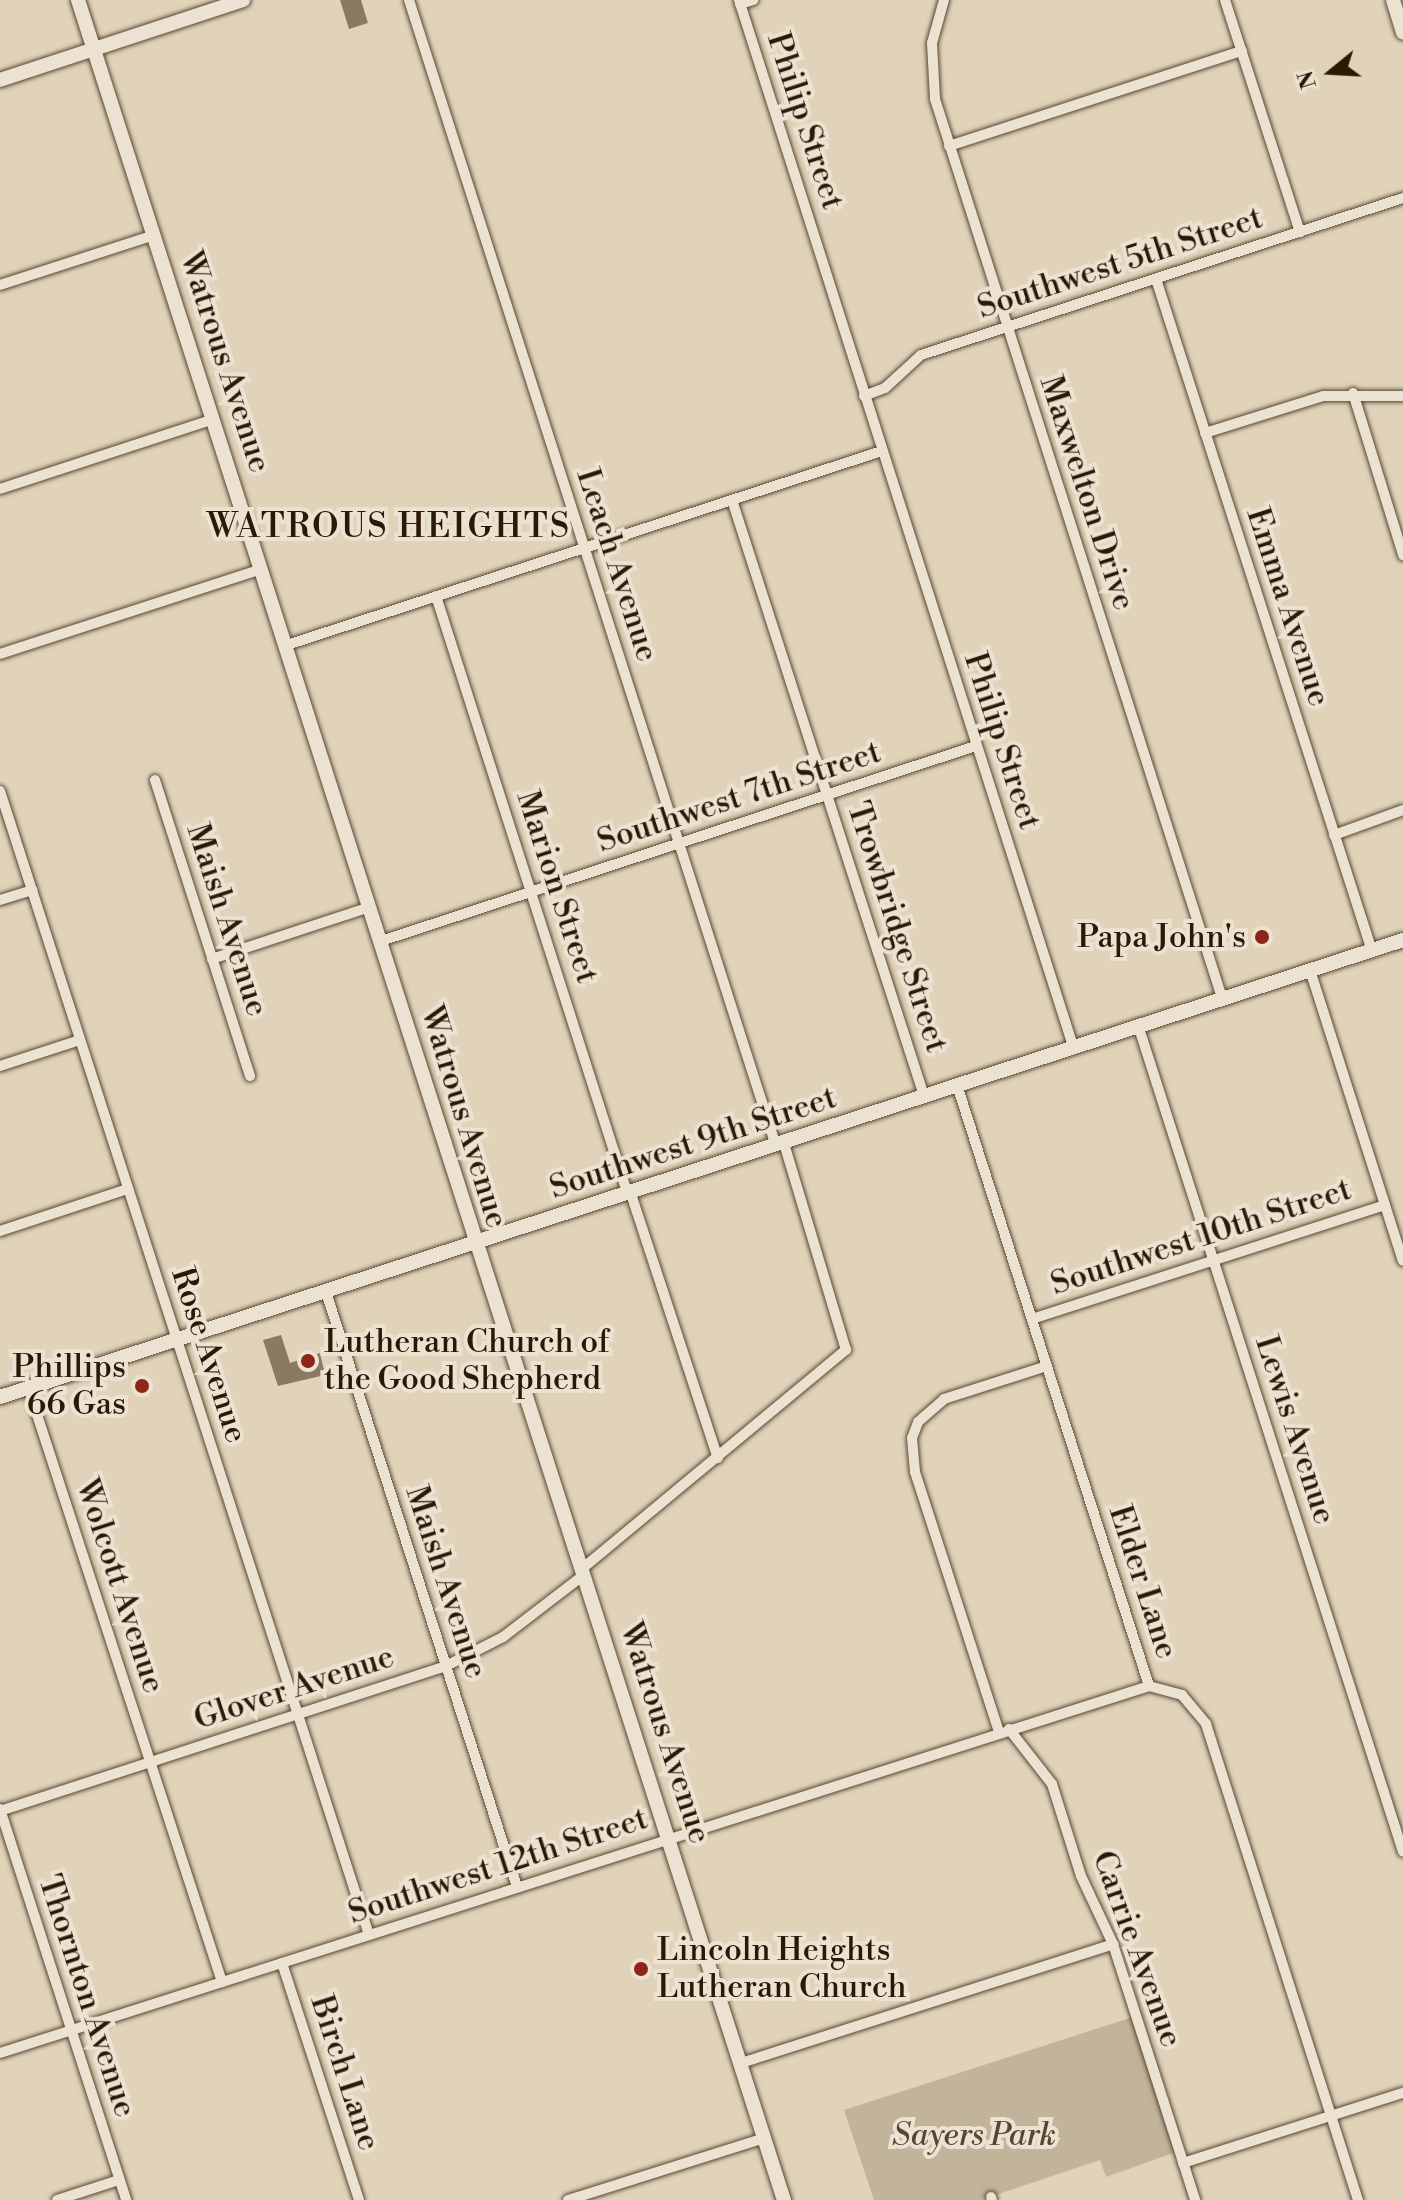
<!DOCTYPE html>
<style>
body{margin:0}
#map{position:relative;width:1403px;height:2200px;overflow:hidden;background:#e1d3ba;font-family:"Libre Bodoni",serif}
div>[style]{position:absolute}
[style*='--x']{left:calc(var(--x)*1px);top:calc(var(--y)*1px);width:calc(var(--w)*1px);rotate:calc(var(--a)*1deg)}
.green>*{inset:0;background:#c2b39b}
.building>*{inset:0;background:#8a7963}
.roads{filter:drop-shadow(0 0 2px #584732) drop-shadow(0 0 2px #584732)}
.street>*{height:10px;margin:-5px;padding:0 5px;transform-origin:5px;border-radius:5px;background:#ece2d2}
.secondary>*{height:14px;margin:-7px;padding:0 7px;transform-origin:7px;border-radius:7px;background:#ece2d2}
.dots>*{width:22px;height:22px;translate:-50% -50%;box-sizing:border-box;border:4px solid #ece2d2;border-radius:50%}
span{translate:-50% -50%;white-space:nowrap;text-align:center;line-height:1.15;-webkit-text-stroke:8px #ece2d2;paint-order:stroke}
.street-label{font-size:32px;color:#2b1805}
.poi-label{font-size:32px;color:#2b1805}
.right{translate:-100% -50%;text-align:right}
.left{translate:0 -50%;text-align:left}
.park-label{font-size:32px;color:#584632;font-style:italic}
.neighbourhood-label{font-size:34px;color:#2b1805;letter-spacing:2px}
.north{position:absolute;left:1291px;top:32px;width:80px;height:80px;-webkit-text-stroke:6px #ece2d2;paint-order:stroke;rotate:252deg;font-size:22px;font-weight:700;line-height:32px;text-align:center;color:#2b1805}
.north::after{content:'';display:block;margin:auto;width:28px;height:36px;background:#2b1805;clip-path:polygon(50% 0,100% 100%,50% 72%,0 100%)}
</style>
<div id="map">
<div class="green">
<i style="clip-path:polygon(1136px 2016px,1179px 2151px,1106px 2177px,1100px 2160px,981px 2200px,874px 2200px,844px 2110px)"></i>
</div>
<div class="building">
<i style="clip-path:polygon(340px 0,361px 0,368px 23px,349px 29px)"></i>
<i style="clip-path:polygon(281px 1335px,290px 1363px,320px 1353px,325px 1375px,278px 1386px,263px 1340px)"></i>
</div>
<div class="roads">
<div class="street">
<i style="--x:409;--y:0;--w:1203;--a:72.24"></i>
<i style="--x:739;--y:0;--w:1098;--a:72.29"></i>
<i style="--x:944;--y:0;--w:45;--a:105.6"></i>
<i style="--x:932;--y:43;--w:56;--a:86.9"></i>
<i style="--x:935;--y:99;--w:944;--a:72.29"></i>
<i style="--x:1225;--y:0;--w:244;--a:72.1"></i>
<i style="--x:740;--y:4;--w:14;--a:-17"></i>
<i style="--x:949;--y:146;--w:308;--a:-18"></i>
<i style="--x:1156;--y:279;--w:706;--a:72.18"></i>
<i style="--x:0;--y:285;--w:163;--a:-17.9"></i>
<i style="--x:1353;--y:393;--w:170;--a:72.8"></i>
<i style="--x:864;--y:396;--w:22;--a:-21"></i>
<i style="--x:885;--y:388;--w:49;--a:-42.5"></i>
<i style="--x:921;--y:355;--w:507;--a:-18.04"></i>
<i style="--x:1205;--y:433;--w:124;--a:-17.4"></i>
<i style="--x:1323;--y:396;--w:80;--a:0"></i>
<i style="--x:0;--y:489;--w:225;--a:-18.1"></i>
<i style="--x:732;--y:500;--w:626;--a:72.14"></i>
<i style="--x:436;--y:596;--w:629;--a:72.23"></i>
<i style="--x:287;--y:645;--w:626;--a:-18.06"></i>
<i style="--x:0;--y:654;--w:275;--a:-18"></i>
<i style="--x:155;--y:780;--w:311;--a:72.2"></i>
<i style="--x:0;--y:791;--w:1202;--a:72.12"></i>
<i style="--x:1334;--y:835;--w:73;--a:-19.9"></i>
<i style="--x:0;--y:900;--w:34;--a:-17"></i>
<i style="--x:381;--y:941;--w:626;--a:-18.15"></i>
<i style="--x:212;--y:959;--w:166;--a:-18.2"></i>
<i style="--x:1310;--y:970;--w:305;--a:72.3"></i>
<i style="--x:1138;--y:1025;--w:868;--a:72.23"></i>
<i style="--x:0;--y:1066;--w:84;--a:-18"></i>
<i style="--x:957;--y:1085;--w:631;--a:72.28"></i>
<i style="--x:1149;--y:1686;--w:34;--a:15"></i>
<i style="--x:1182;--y:1695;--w:38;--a:50"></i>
<i style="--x:1206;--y:1724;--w:500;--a:72.3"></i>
<i style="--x:631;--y:1194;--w:278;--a:71.8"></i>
<i style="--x:0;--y:1231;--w:135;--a:-18.2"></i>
<i style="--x:326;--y:1292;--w:625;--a:72.2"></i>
<i style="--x:1032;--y:1319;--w:371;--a:-17.9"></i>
<i style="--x:28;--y:1387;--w:626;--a:71.94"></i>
<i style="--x:583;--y:1568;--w:342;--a:-39.7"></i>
<i style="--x:846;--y:1350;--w:216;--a:-106.7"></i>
<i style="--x:1009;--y:1729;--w:70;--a:52"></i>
<i style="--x:1052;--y:1784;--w:96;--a:72.5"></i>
<i style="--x:1081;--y:1876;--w:75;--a:64.8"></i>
<i style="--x:1113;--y:1944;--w:269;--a:72.2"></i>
<i style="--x:999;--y:1732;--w:273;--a:-107.9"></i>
<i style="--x:915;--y:1472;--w:34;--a:-95"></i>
<i style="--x:912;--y:1438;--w:17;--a:-69"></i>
<i style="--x:918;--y:1422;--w:35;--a:-41"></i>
<i style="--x:944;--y:1399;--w:108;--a:-17.8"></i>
<i style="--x:0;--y:1809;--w:411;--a:72.1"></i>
<i style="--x:0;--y:1811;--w:469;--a:-18"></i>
<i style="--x:446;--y:1666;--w:64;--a:-27"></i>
<i style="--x:503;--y:1637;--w:103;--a:-37.5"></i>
<i style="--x:282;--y:1963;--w:249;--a:72"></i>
<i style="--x:0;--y:2053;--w:1206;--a:-17.71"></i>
<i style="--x:741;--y:2063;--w:391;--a:-17.7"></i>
<i style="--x:1183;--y:2163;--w:231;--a:-17.7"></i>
<i style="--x:991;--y:2197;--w:3;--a:72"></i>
<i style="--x:57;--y:2200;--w:65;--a:-17.9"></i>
<i style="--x:568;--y:2200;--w:207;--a:-17.5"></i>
</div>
<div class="secondary">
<i style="--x:78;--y:0;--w:2311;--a:72.21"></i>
<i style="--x:1393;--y:0;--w:34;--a:73"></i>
<i style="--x:0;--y:80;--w:256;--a:-18.2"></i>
<i style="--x:0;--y:1397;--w:1476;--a:-18.04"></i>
</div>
</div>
<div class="dots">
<i style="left:1262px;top:937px;background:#8f2418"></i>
<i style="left:308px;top:1361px;background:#8f2418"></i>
<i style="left:142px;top:1386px;background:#8f2418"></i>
<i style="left:641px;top:1969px;background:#8f2418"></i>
</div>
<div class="street-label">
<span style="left:805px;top:121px;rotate:72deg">Philip Street</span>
<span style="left:1120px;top:263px;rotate:-18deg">Southwest 5th Street</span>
<span style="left:225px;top:362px;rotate:72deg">Watrous Avenue</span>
<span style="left:1087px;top:493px;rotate:72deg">Maxwelton Drive</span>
<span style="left:617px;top:565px;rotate:72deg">Leach Avenue</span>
<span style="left:1288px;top:607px;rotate:72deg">Emma Avenue</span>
<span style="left:1002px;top:741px;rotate:72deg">Philip Street</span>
<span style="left:739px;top:797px;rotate:-18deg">Southwest 7th Street</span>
<span style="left:557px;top:887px;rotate:72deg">Marion Street</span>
<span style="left:227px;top:920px;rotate:72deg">Maish Avenue</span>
<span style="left:897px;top:927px;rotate:72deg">Trowbridge Street</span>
<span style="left:464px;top:1117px;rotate:73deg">Watrous Avenue</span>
<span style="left:693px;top:1143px;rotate:-18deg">Southwest 9th Street</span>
<span style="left:1201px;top:1237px;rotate:-18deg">Southwest 10th Street</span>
<span style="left:209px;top:1355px;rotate:72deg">Rose Avenue</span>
<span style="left:1295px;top:1430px;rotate:72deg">Lewis Avenue</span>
<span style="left:446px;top:1582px;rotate:72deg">Maish Avenue</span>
<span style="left:1143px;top:1582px;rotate:72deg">Elder Lane</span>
<span style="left:120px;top:1586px;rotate:72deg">Wolcott Avenue</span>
<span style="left:294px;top:1688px;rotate:-18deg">Glover Avenue</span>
<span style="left:665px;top:1733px;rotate:72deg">Watrous Avenue</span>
<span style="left:498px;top:1866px;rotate:-18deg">Southwest 12th Street</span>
<span style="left:1137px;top:1949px;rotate:70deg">Carrie Avenue</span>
<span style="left:87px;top:1996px;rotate:72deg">Thornton Avenue</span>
<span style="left:345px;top:2073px;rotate:72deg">Birch Lane</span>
</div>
<div class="poi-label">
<span class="right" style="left:1246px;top:937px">Papa John's</span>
<span class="left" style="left:324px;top:1361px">Lutheran Church of<br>the Good Shepherd</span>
<span class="right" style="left:126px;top:1386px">Phillips<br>66 Gas</span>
<span class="left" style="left:657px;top:1969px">Lincoln Heights<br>Lutheran Church</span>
</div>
<div class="park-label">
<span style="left:974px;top:2135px">Sayers Park</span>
</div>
<div class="neighbourhood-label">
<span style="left:389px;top:528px">WATROUS HEIGHTS</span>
</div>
<div class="north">N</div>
</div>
